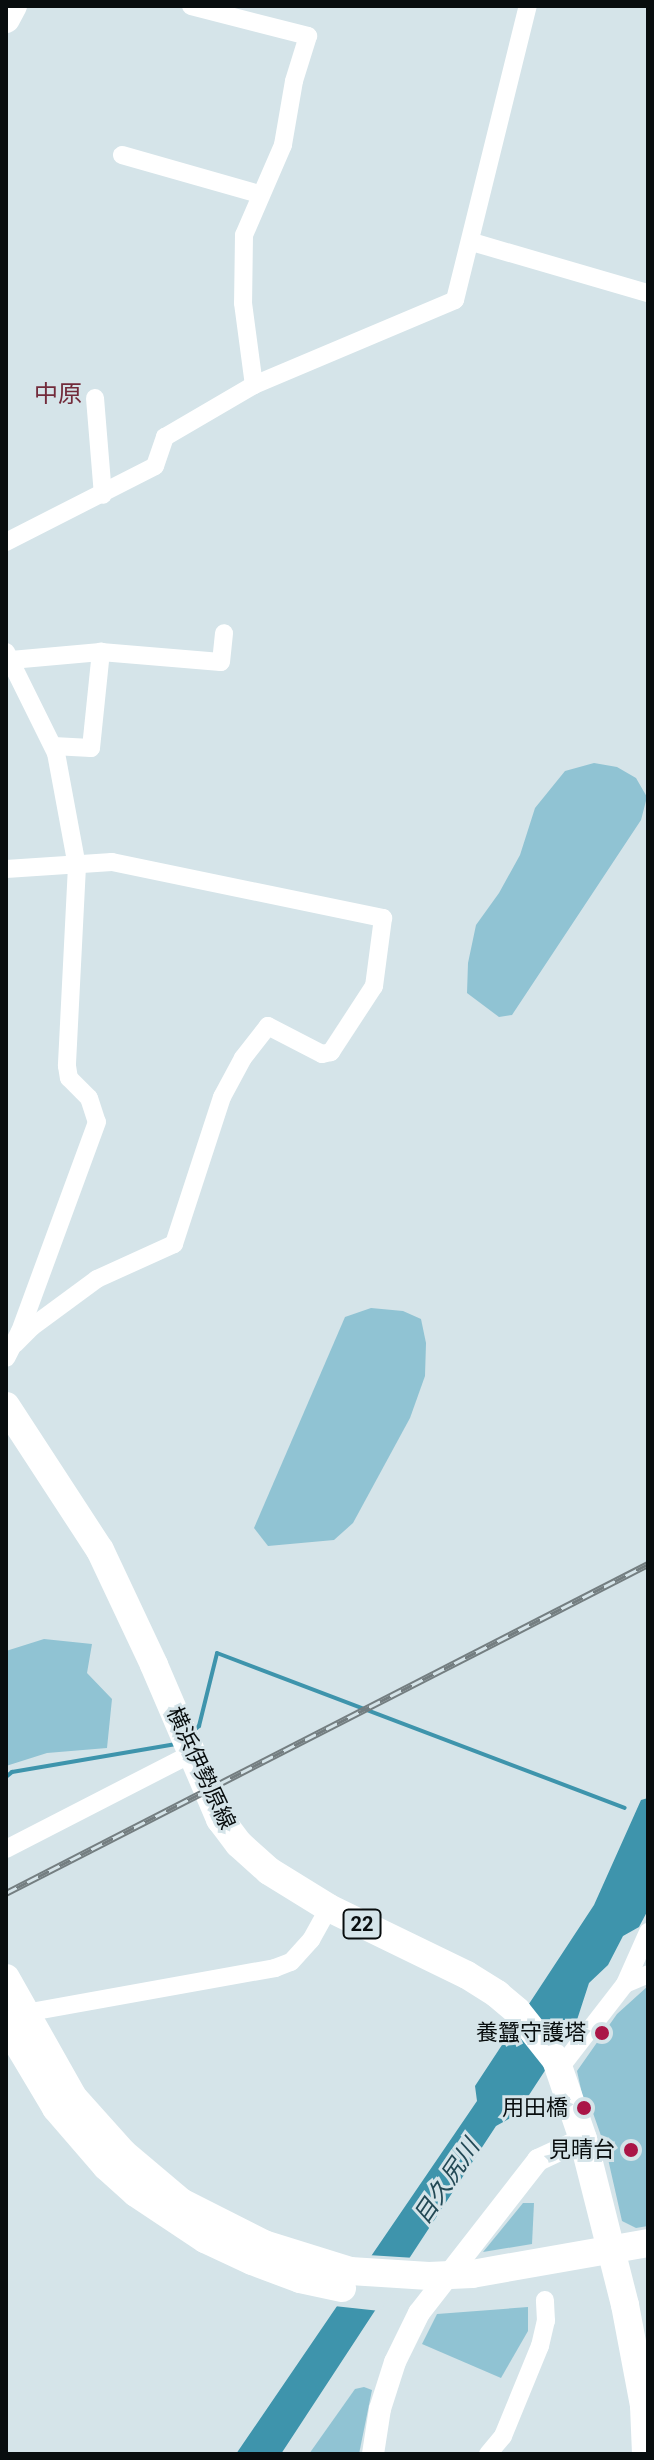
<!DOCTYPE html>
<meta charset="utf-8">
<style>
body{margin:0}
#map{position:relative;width:654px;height:2460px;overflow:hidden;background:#d5e4e9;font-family:Roboto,"Noto Sans JP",sans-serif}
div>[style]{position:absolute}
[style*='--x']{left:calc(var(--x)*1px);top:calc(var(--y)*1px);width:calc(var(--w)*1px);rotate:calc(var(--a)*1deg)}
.green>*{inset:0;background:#90c3d3}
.water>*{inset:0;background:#3e94ac}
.pier>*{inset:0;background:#d5e4e9}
.stream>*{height:4px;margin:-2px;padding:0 2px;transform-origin:2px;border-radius:2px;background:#3e94ac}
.minor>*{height:18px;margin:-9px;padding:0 9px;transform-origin:9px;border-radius:9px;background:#fff}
.tertiary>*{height:22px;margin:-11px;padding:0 11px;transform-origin:11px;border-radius:11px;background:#fff}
.primary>*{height:28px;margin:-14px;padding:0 14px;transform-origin:14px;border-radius:14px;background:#fff}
.rail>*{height:7px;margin-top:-3.5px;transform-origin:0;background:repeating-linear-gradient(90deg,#d5e4e9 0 12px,#747e81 0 24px);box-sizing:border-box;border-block:2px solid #747e81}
.dots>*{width:22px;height:22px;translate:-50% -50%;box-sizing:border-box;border:4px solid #d5e4e9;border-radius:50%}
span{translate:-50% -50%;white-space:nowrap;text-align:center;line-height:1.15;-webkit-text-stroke:6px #d5e4e9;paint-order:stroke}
.shield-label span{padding:2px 6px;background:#d5e4e9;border:2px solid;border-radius:6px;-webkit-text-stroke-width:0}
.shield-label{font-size:20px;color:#080d0e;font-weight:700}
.street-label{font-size:22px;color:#080d0e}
.poi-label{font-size:22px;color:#080d0e}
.right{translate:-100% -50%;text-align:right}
.neighbourhood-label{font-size:24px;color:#722b3b}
.water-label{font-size:24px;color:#234955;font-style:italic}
.frame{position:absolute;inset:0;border:8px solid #080d0e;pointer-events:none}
</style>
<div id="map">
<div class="green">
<i style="clip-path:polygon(594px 763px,617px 767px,636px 778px,647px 797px,641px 820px,512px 1015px,499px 1017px,467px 993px,468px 963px,476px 925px,499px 893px,520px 855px,535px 808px,565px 771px)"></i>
<i style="clip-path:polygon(371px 1308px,403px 1311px,421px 1319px,426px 1343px,425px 1376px,410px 1418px,353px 1523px,334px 1540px,268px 1546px,254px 1528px,345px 1317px)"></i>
<i style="clip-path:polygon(44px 1639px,92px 1644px,87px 1673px,112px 1699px,107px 1748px,47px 1753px,6px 1766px,6px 1651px)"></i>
<i style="clip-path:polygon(648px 1986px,648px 2226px,636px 2228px,622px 2221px,606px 2150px,593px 2113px,584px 2103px,577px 2071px,617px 2014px)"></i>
<i style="clip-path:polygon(523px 2203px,534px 2203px,532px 2244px,483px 2252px)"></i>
<i style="clip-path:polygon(528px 2307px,528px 2331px,501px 2378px,422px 2344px,437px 2314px)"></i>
<i style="clip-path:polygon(364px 2387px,372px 2390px,359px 2454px,309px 2454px,355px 2389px)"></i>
</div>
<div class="water">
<i style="clip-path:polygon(648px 1798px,648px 1910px,639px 1927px,623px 1936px,608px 1965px,589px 1983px,576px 2023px,516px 2115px,496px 2126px,281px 2454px,236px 2454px,477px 2101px,475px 2086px,594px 1905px,641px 1800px)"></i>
</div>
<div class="pier">
<i style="clip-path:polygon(368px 2255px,415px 2258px,380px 2311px,334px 2306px)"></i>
</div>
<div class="stream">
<i style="--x:193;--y:1731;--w:8;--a:-40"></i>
<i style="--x:199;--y:1726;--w:75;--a:-76.1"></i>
<i style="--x:217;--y:1653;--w:436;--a:20.8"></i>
<i style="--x:6;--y:1777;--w:8;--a:-40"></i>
<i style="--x:12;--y:1772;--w:165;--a:-9.7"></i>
</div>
<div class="minor">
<i style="--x:191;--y:6;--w:121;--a:14.4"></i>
<i style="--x:308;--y:36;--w:47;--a:107.3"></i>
<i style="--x:294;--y:81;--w:65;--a:99.8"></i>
<i style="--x:283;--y:145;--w:98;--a:113.4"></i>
<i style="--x:244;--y:235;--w:68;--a:90.8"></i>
<i style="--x:243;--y:303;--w:83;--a:82.4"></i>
<i style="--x:122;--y:155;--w:142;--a:15.9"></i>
<i style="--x:472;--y:242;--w:183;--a:16.2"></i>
<i style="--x:95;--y:398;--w:97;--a:85.3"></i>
<i style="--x:6;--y:542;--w:167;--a:-27"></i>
<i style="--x:155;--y:466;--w:31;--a:-71"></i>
<i style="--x:165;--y:437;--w:103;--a:-30.3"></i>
<i style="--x:254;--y:385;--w:218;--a:-22.9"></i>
<i style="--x:455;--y:300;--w:303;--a:-76.1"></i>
<i style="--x:6;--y:652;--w:113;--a:63.7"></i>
<i style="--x:56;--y:753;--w:115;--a:79.5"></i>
<i style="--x:77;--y:866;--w:200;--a:92.9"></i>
<i style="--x:67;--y:1066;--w:12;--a:81"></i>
<i style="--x:69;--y:1078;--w:28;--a:45"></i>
<i style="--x:89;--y:1098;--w:25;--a:72"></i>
<i style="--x:97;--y:1122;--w:223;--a:110.2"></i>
<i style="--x:20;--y:1331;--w:30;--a:117"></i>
<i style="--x:11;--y:660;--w:90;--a:-5.1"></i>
<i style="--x:101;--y:652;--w:120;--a:4.8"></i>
<i style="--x:221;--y:662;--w:29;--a:-84"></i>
<i style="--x:53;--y:746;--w:38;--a:3"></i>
<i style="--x:91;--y:748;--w:97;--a:-84.1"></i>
<i style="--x:6;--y:869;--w:106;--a:-3.8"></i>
<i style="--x:112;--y:862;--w:277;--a:11.7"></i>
<i style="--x:383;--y:918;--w:69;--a:97.5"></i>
<i style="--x:374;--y:986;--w:79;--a:123.1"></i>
<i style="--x:331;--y:1052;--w:9;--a:167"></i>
<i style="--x:322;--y:1054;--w:61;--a:-152.6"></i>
<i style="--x:268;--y:1026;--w:41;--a:128"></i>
<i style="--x:243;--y:1058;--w:44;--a:118.3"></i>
<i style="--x:222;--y:1097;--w:155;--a:108.1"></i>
<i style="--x:174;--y:1244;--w:85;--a:155.6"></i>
<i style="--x:97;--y:1279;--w:81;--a:143.6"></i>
<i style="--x:32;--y:1327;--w:24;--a:135"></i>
<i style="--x:6;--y:1849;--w:208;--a:-27.2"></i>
<i style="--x:625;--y:1984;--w:25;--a:-23"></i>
<i style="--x:25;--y:2013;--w:254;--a:-10.2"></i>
<i style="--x:275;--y:1968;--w:17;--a:-21"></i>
<i style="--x:291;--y:1962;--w:30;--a:-48"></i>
<i style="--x:311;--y:1940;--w:37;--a:-61"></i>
<i style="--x:560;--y:2068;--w:106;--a:-52.3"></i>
<i style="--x:625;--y:1984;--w:57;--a:-66.1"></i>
<i style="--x:488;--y:2454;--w:23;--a:-50"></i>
<i style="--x:503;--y:2436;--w:97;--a:-67.7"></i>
<i style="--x:540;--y:2346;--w:26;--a:-77"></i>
<i style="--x:546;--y:2321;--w:21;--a:-93"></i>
</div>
<div class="tertiary">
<i style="--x:373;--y:2454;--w:46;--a:-81.2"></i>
<i style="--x:380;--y:2409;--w:49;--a:-72.3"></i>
<i style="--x:395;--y:2362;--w:55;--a:-63.9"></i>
<i style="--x:419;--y:2313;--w:194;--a:-52.1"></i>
<i style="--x:538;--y:2160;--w:50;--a:-25"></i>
</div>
<div class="primary">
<i style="--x:6;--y:19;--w:15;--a:-62"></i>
<i style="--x:6;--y:1406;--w:172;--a:56.9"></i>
<i style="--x:100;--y:1550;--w:127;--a:64.8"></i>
<i style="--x:154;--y:1665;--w:168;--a:66.8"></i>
<i style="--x:220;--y:1819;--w:31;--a:53"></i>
<i style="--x:239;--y:1844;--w:40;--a:42"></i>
<i style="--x:269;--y:1871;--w:70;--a:31.7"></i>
<i style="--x:329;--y:1908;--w:153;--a:25.9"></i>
<i style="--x:467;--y:1975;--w:36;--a:32"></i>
<i style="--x:497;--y:1994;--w:26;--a:40"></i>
<i style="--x:517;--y:2011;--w:63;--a:51.5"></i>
<i style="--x:556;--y:2060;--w:83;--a:71.1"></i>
<i style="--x:583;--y:2139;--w:171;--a:75.8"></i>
<i style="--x:625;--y:2305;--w:103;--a:79.3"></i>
<i style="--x:644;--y:2406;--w:48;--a:87.6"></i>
<i style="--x:6;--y:1978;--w:137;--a:60.6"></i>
<i style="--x:73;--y:2097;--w:75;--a:48.2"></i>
<i style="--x:123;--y:2153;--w:76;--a:40.2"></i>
<i style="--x:181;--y:2202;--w:93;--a:26.8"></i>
<i style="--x:264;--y:2244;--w:90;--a:17.4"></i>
<i style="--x:350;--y:2271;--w:79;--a:3.6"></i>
<i style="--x:429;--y:2276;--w:43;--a:-2.7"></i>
<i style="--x:472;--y:2274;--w:179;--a:-10"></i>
<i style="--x:6;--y:2024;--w:98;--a:59.2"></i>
<i style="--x:56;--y:2108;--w:77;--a:49.2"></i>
<i style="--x:106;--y:2166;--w:40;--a:42"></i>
<i style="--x:136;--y:2193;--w:83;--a:33.7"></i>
<i style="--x:205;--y:2239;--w:52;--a:25.1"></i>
<i style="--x:252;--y:2261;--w:51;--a:20.6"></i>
<i style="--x:300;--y:2279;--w:43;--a:12.1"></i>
</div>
<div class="rail">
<i style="--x:6;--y:1893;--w:721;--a:-27.13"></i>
</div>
<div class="dots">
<i style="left:602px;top:2033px;background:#aa1547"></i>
<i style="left:584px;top:2108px;background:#aa1547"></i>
<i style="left:631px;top:2150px;background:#aa1547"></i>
</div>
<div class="shield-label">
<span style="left:362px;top:1924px">22</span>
</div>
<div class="street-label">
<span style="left:201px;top:1768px;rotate:65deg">横浜伊勢原線</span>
</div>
<div class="poi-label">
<span class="right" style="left:586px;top:2033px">養蠶守護塔</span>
<span class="right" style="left:568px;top:2108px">用田橋</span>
<span class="right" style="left:615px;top:2150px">見晴台</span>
</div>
<div class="neighbourhood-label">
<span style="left:58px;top:395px">中原</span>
</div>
<div class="water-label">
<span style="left:447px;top:2182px;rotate:-56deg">目久尻川</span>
</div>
<div class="frame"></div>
</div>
